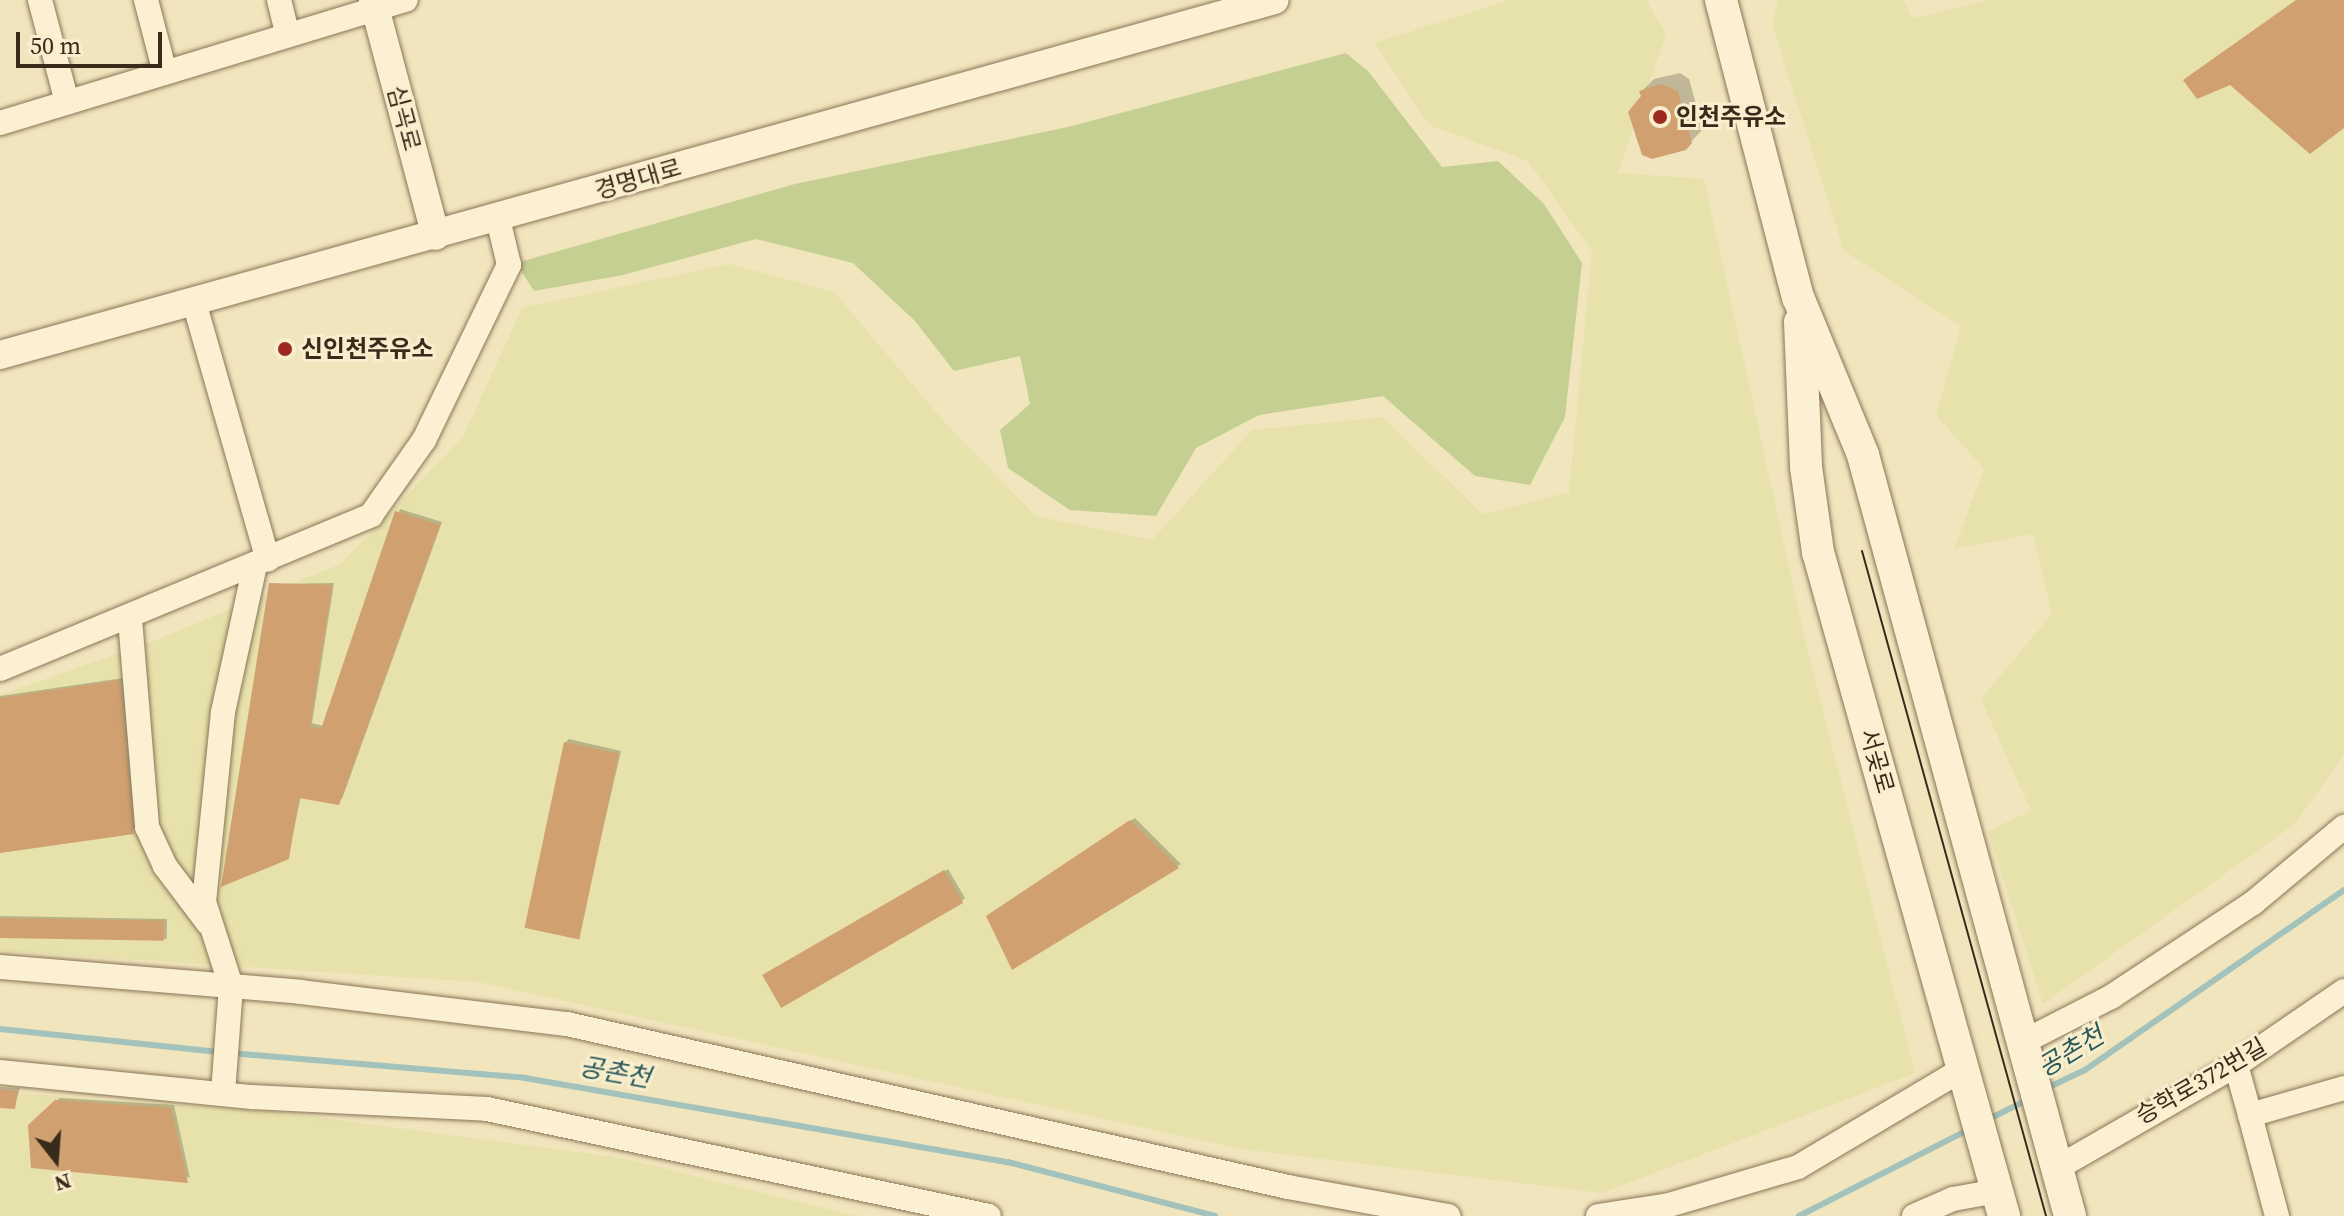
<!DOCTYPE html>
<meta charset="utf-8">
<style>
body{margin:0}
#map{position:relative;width:2344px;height:1216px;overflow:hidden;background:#f1e5be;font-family:"Source Serif 4","Noto Sans KR",serif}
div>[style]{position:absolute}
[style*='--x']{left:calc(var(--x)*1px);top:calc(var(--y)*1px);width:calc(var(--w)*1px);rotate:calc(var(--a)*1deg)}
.farmland>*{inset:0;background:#e7e1ab}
.green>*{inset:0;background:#c4cf91}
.shadow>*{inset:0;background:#0003;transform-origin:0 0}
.stream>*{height:6px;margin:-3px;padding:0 3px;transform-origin:3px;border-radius:3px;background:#a2c2bb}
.building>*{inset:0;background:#d1a071;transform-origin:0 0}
.roads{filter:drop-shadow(0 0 2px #8a7556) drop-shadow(0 0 2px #8a7556)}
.minor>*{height:24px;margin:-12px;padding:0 12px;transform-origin:12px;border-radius:12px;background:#fbf1d2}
.tertiary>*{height:28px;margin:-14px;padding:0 14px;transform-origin:14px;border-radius:14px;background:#fbf1d2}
.secondary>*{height:32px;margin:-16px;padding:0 16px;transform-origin:16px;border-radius:16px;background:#fbf1d2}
.tram>*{height:2px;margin:-1px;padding:0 1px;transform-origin:1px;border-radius:1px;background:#382b1b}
.dots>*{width:22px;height:22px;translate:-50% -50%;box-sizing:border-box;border:4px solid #f8eece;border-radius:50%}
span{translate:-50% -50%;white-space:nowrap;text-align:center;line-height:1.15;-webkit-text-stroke:6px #f8eece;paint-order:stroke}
.poi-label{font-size:24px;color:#382b1b;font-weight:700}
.left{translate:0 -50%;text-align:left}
.street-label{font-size:24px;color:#382b1b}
.water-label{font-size:26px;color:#295959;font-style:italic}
.north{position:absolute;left:16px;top:1120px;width:80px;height:80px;-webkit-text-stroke:6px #f8eece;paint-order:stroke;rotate:163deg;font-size:22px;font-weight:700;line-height:32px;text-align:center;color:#382b1b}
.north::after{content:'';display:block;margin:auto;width:28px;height:36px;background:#382b1b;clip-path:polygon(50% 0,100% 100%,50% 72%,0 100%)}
.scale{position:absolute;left:16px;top:32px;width:146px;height:36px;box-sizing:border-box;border:4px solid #382b1b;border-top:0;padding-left:10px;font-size:24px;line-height:28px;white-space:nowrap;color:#382b1b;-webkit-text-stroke:6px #f8eece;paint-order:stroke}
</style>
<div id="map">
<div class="farmland">
<i style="clip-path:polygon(1509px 0,1646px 0,1666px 34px,1618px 173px,1704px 179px,1805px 640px,1915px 1073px,1602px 1193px,1241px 1149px,478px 982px,0 951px,0 695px,151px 642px,340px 564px,463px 437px,522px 308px,729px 264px,834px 292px,947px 425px,1036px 516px,1152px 540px,1252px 430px,1383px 417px,1483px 515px,1569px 492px,1592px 251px,1528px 161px,1429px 125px,1375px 43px)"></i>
<i style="clip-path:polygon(1778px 0,1904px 0,1912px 19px,1989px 0,2344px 0,2344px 755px,2295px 824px,2043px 1004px,1988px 831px,2031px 811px,1981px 699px,2052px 614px,2033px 534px,1954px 549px,1984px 469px,1936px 415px,1961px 326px,1844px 251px,1772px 24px)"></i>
<i style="clip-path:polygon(0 1092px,286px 1113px,622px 1158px,856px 1216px,0 1216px)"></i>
</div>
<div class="green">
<i style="clip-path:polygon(1346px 53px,1368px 71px,1442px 167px,1498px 161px,1544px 204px,1582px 263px,1565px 417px,1530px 485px,1475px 476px,1383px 396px,1259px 415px,1196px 448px,1156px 516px,1070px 510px,1008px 468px,1000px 430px,1030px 404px,1020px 356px,954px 371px,915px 321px,853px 263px,756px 239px,623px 275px,534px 291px,516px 263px,795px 184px,1068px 127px)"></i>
</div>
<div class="shadow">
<i style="clip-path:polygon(1680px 73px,1689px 79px,1703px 129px,1685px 148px,1642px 91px,1654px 79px)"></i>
<i style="clip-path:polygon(400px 509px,442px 522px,342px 799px,301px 796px,288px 857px,271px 584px,334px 583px,312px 723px,324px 726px)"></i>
<i style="clip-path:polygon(123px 678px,136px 829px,0 851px,0 696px)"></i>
<i style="clip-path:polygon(569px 739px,621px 751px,578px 937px,565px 743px)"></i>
<i style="clip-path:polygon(1135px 818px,1181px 864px,1012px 967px,991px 913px)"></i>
<i style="clip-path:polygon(948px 869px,965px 898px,962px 901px,769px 975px)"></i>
<i style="left:0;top:916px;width:167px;height:20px;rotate:1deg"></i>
<i style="clip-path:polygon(0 1087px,20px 1088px,14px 1107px,0 1106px)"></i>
<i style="clip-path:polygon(60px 1098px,174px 1105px,190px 1178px,31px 1126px)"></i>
</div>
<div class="stream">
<i style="--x:0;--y:1029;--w:220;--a:6"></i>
<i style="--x:230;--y:1053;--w:296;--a:4.8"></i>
<i style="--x:525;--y:1078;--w:490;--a:9.9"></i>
<i style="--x:1008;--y:1162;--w:214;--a:14.6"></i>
<i style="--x:2047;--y:1088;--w:42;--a:-25.3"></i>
<i style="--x:2085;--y:1070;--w:315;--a:-34.8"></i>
<i style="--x:1987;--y:1120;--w:45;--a:-26.6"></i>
<i style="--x:1799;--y:1216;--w:192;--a:-27"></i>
</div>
<div class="building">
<i style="clip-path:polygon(2296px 0,2344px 0,2344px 128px,2310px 154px,2230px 85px,2197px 99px,2183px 80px)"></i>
<i style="clip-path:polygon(1661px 84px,1678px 91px,1692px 143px,1686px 150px,1652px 159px,1642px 155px,1628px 112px,1641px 96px,1639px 91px)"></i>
<i style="clip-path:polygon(395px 511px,440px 525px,339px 805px,299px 798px,289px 859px,221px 887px,269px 583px,332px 585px,310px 726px,321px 729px)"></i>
<i style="clip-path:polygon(120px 680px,134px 834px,0 853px,0 698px)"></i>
<i style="left:564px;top:742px;width:56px;height:190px;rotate:12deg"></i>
<i style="clip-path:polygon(1130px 820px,1179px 868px,1012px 970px,986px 916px)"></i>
<i style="left:944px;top:870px;width:38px;height:210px;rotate:60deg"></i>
<i style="left:0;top:918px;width:164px;height:20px;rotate:1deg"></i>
<i style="clip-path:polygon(0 1089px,18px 1091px,15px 1109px,0 1108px)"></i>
<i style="clip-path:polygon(55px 1100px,171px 1108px,188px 1183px,31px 1168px,28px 1125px)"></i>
</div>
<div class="roads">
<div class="minor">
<i style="--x:40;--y:0;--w:106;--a:75.2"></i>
<i style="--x:146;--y:0;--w:75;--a:75.4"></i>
<i style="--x:279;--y:0;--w:36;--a:76"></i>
<i style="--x:0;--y:123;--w:424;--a:-16.9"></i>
<i style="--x:194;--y:302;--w:268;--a:74"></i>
<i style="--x:130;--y:619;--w:209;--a:85.3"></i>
<i style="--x:147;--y:827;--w:43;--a:65.2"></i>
<i style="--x:165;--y:866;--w:71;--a:53"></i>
<i style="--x:0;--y:669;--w:402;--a:-22.5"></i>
<i style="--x:371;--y:515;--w:92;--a:-54.8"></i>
<i style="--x:424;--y:440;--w:195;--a:-64.1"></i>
<i style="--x:509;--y:265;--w:47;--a:-103.4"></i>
<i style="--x:0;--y:967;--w:302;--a:4.7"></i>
<i style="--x:301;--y:992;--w:268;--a:6.9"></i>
<i style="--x:567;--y:1024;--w:739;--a:12.74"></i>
<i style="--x:1288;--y:1187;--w:163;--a:10.3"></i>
<i style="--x:2023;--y:1042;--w:99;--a:-27.1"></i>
<i style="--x:2111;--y:997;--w:170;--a:-33.5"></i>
<i style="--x:2253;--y:903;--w:119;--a:-39.9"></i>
<i style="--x:2236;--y:1065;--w:52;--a:74.4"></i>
<i style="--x:0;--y:1072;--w:253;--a:5.7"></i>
<i style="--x:252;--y:1097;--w:235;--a:2.9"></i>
<i style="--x:487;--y:1109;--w:513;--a:12.03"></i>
<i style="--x:223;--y:1093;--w:107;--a:-85.7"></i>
<i style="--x:231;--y:986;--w:88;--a:-107.8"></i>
<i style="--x:204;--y:902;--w:191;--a:-84.3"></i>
<i style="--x:223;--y:712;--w:150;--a:-77.7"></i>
<i style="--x:2057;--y:1168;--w:207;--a:-29.9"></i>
<i style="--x:2236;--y:1065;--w:131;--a:-34.4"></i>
<i style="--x:1598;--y:1216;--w:72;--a:-8.8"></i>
<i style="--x:1669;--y:1205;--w:134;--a:-16.4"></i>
<i style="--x:1798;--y:1167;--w:192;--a:-30.7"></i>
<i style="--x:1914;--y:1216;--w:43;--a:-23.6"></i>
<i style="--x:1953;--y:1199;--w:45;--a:-10.3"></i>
<i style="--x:2277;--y:1216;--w:105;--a:-105"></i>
<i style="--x:2250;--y:1115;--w:98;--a:-16"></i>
</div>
<div class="tertiary">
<i style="--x:373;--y:0;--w:244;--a:75.1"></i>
<i style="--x:0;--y:355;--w:1323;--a:-15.56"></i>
</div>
<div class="secondary">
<i style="--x:1721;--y:0;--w:307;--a:75.5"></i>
<i style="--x:1798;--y:297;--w:171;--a:67.6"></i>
<i style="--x:1863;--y:455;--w:789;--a:74.78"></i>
<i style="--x:1800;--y:322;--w:145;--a:87.6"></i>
<i style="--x:1806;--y:467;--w:86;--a:82"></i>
<i style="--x:1818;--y:552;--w:690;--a:74.35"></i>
</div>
</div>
<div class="tram">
<i style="--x:1862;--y:551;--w:690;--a:74.53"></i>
</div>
<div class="dots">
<i style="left:1660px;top:117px;background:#9d2922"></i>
<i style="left:285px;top:349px;background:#9d2922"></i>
</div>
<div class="poi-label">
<span class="left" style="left:1676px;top:117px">인천주유소</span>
<span class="left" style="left:301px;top:349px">신인천주유소</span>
</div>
<div class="street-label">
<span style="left:404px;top:118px;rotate:75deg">심곡로</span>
<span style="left:638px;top:179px;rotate:-16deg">경명대로</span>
<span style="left:1877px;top:761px;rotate:74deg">서곶로</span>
<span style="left:2201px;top:1081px;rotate:-30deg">승학로372번길</span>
</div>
<div class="water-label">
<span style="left:2071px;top:1052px;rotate:-31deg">공촌천</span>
<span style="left:615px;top:1073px;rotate:10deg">공촌천</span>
</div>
<div class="north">N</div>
<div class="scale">50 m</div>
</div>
